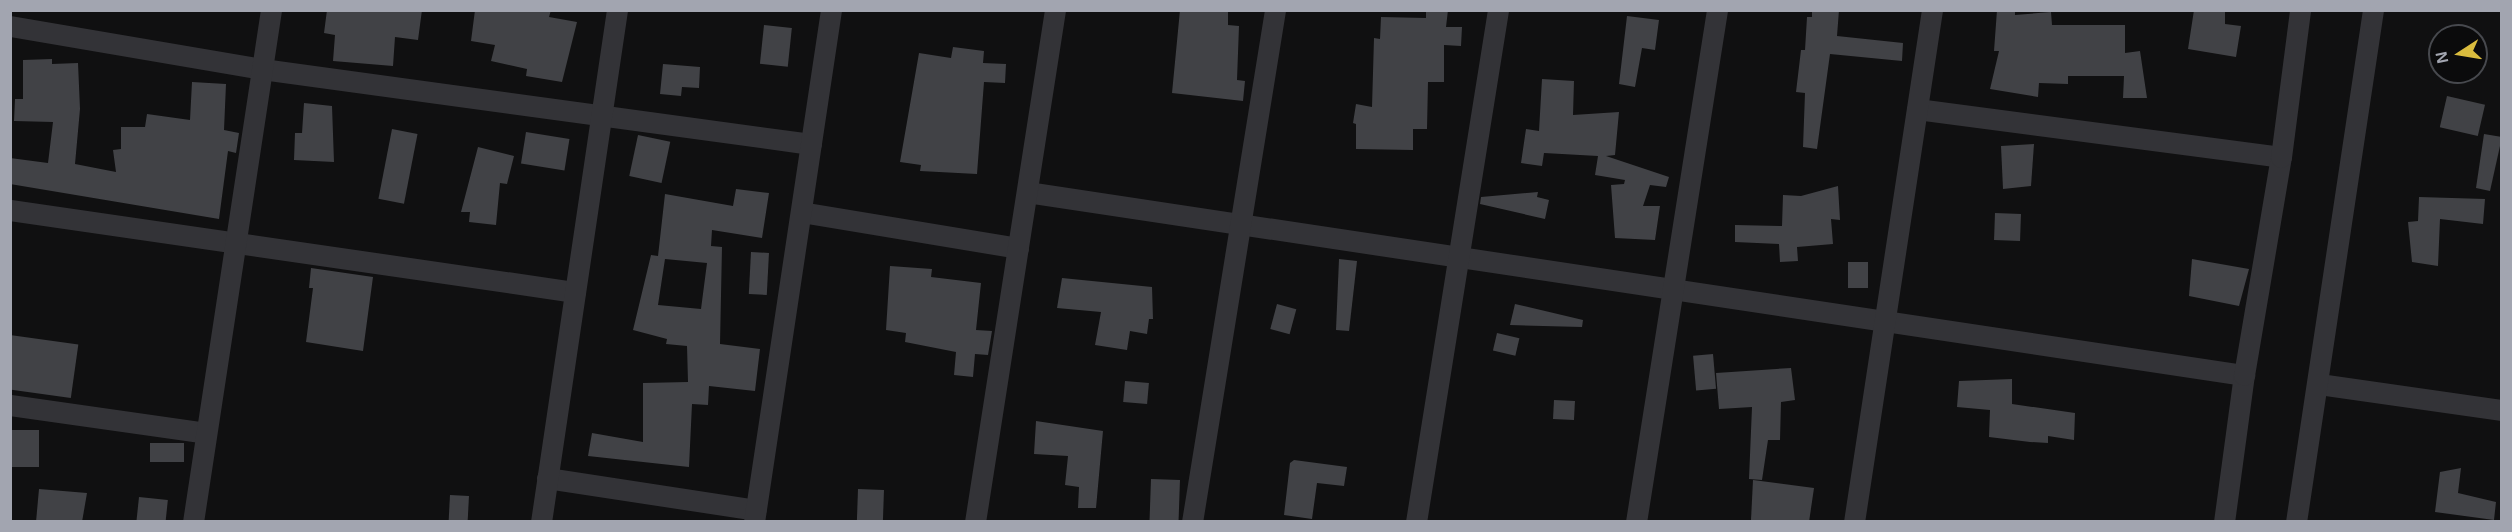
<!DOCTYPE html>
<style>
body{margin:0}
#map{position:relative;width:2512px;height:532px;overflow:hidden;background:#101011;font-family:Helvetica,sans-serif}
div>[style]{position:absolute}
[style*='--x']{left:calc(var(--x)*1px);top:calc(var(--y)*1px);width:calc(var(--w)*1px);rotate:calc(var(--a)*1deg)}
.building>*{inset:0;background:#414246;transform-origin:0 0}
.minor>*{height:21px;margin:-10.5px;padding:0 10.5px;transform-origin:10.5px;border-radius:10.5px;background:#333337}
span{translate:-50% -50%;white-space:nowrap;text-align:center;line-height:1.15;-webkit-text-stroke:6px #0b0b0c;paint-order:stroke}
.frame{position:absolute;inset:0;border:12px solid #a2a5b0;pointer-events:none}
.north{position:absolute;left:2428px;top:24px;width:60px;height:60px;box-sizing:border-box;background:#0b0b0c;border:2px solid #47494e;border-radius:50%;rotate:258deg;font-size:16px;font-weight:700;line-height:24px;text-align:center;color:#a2a5b0}
.north::after{content:'';display:block;margin:auto;width:21px;height:27px;background:#dabc3e;clip-path:polygon(50% 0,100% 100%,50% 72%,0 100%)}
</style>
<div id="map">
<div class="building">
<i style="clip-path:polygon(327px 10px,422px 10px,418px 40px,395px 37px,393px 66px,333px 61px,335px 35px,324px 33px)"></i>
<i style="clip-path:polygon(475px 10px,551px 10px,549px 17px,577px 22px,562px 82px,526px 76px,527px 69px,491px 61px,495px 45px,471px 41px)"></i>
<i style="clip-path:polygon(1180px 10px,1228px 10px,1228px 25px,1239px 26px,1237px 80px,1245px 81px,1243px 101px,1172px 93px)"></i>
<i style="clip-path:polygon(1426px 10px,1448px 10px,1446px 27px,1462px 27px,1461px 46px,1444px 45px,1444px 82px,1428px 82px,1427px 129px,1413px 129px,1413px 150px,1356px 149px,1356px 124px,1353px 123px,1356px 104px,1372px 107px,1374px 38px,1380px 39px,1381px 17px,1426px 18px)"></i>
<i style="clip-path:polygon(1812px 10px,1839px 10px,1837px 36px,1903px 43px,1902px 61px,1830px 54px,1817px 149px,1803px 147px,1805px 93px,1796px 92px,1801px 50px,1805px 50px,1807px 17px,1812px 17px)"></i>
<i style="clip-path:polygon(1997px 10px,2015px 10px,2015px 15px,2051px 12px,2052px 25px,2125px 25px,2125px 53px,2140px 51px,2147px 98px,2123px 98px,2124px 76px,2068px 76px,2068px 84px,2039px 83px,2038px 97px,1990px 89px,1999px 51px,1994px 51px)"></i>
<i style="clip-path:polygon(2194px 10px,2225px 10px,2225px 24px,2241px 26px,2236px 57px,2188px 49px)"></i>
<i style="clip-path:polygon(1627px 16px,1659px 20px,1655px 50px,1642px 48px,1635px 87px,1619px 84px)"></i>
<i style="left:764px;top:25px;width:28px;height:39px;rotate:6deg"></i>
<i style="clip-path:polygon(953px 47px,984px 51px,983px 63px,1006px 64px,1005px 83px,984px 82px,977px 174px,920px 171px,921px 165px,900px 162px,919px 53px,951px 58px)"></i>
<i style="clip-path:polygon(52px 59px,52px 64px,78px 63px,80px 109px,75px 164px,116px 172px,113px 150px,121px 149px,121px 127px,145px 127px,147px 114px,190px 120px,192px 82px,226px 84px,224px 130px,239px 133px,236px 153px,228px 151px,219px 219px,10px 184px,10px 158px,48px 163px,53px 122px,14px 121px,15px 99px,23px 99px,23px 60px)"></i>
<i style="clip-path:polygon(663px 64px,700px 67px,699px 88px,682px 87px,681px 96px,660px 94px)"></i>
<i style="clip-path:polygon(1542px 79px,1574px 81px,1573px 115px,1619px 112px,1615px 155px,1606px 156px,1669px 177px,1666px 187px,1650px 185px,1643px 206px,1660px 206px,1655px 240px,1615px 238px,1611px 185px,1624px 184px,1625px 180px,1595px 175px,1598px 156px,1544px 153px,1542px 166px,1521px 163px,1526px 129px,1539px 131px)"></i>
<i style="left:2447px;top:96px;width:39px;height:32px;rotate:13deg"></i>
<i style="clip-path:polygon(304px 103px,332px 106px,334px 162px,294px 160px,295px 133px,302px 133px)"></i>
<i style="left:392px;top:129px;width:26px;height:71px;rotate:11deg"></i>
<i style="left:526px;top:132px;width:44px;height:32px;rotate:9deg"></i>
<i style="clip-path:polygon(2484px 134px,2502px 137px,2490px 191px,2476px 188px)"></i>
<i style="left:638px;top:135px;width:33px;height:42px;rotate:12deg"></i>
<i style="clip-path:polygon(2034px 144px,2031px 186px,2003px 189px,2001px 146px)"></i>
<i style="clip-path:polygon(478px 147px,514px 156px,507px 184px,500px 183px,496px 225px,469px 222px,470px 212px,461px 212px)"></i>
<i style="clip-path:polygon(1838px 186px,1840px 220px,1831px 219px,1833px 244px,1797px 247px,1798px 261px,1780px 262px,1779px 244px,1735px 242px,1735px 225px,1782px 226px,1783px 195px,1801px 196px)"></i>
<i style="clip-path:polygon(evenodd,736px 189px,769px 193px,762px 238px,712px 230px,711px 246px,722px 247px,720px 344px,760px 349px,755px 391px,709px 386px,708px 405px,692px 404px,689px 467px,588px 456px,592px 433px,643px 442px,643px 383px,688px 382px,687px 346px,666px 344px,667px 339px,633px 330px,651px 255px,658px 256px,665px 194px,733px 206px,736px 189px,665px 259px,707px 263px,701px 309px,658px 305px,665px 259px)"></i>
<i style="clip-path:polygon(1538px 192px,1537px 197px,1549px 200px,1545px 219px,1480px 204px,1481px 197px)"></i>
<i style="clip-path:polygon(2419px 197px,2485px 199px,2483px 224px,2440px 219px,2438px 266px,2412px 262px,2408px 222px,2418px 221px)"></i>
<i style="left:1995px;top:213px;width:26px;height:27px;rotate:2deg"></i>
<i style="left:751px;top:252px;width:18px;height:42px;rotate:3deg"></i>
<i style="clip-path:polygon(1339px 259px,1357px 261px,1349px 331px,1336px 330px)"></i>
<i style="clip-path:polygon(2192px 259px,2249px 269px,2239px 306px,2189px 296px)"></i>
<i style="left:1848px;top:262px;width:20px;height:26px"></i>
<i style="clip-path:polygon(890px 266px,932px 269px,931px 277px,981px 283px,976px 330px,992px 331px,988px 355px,975px 354px,973px 377px,954px 375px,956px 352px,905px 342px,906px 333px,886px 330px)"></i>
<i style="clip-path:polygon(311px 268px,373px 277px,363px 351px,306px 342px,313px 288px,309px 288px)"></i>
<i style="clip-path:polygon(1062px 278px,1152px 287px,1153px 319px,1149px 319px,1147px 334px,1130px 331px,1127px 350px,1095px 345px,1101px 312px,1057px 308px)"></i>
<i style="left:1277px;top:304px;width:20px;height:26px;rotate:15deg"></i>
<i style="clip-path:polygon(1515px 304px,1583px 320px,1582px 327px,1510px 325px)"></i>
<i style="left:1497px;top:333px;width:23px;height:18px;rotate:13deg"></i>
<i style="left:10px;top:335px;width:69px;height:54px;rotate:8deg"></i>
<i style="left:1713px;top:354px;width:35px;height:20px;rotate:85deg"></i>
<i style="clip-path:polygon(1791px 368px,1795px 400px,1781px 402px,1780px 440px,1768px 440px,1762px 480px,1749px 479px,1752px 407px,1719px 409px,1716px 373px)"></i>
<i style="clip-path:polygon(2012px 379px,2012px 404px,2075px 413px,2074px 440px,2048px 436px,2048px 443px,2030px 442px,1989px 437px,1990px 410px,1957px 407px,1959px 381px)"></i>
<i style="left:1125px;top:381px;width:24px;height:21px;rotate:5deg"></i>
<i style="left:1554px;top:400px;width:21px;height:19px;rotate:3deg"></i>
<i style="clip-path:polygon(1036px 421px,1103px 431px,1096px 508px,1078px 508px,1079px 487px,1065px 485px,1068px 456px,1034px 454px)"></i>
<i style="left:39px;top:430px;width:37px;height:29px;rotate:90deg"></i>
<i style="left:150px;top:443px;width:34px;height:19px"></i>
<i style="clip-path:polygon(1294px 460px,1347px 467px,1344px 486px,1317px 483px,1312px 519px,1284px 515px,1290px 463px)"></i>
<i style="clip-path:polygon(2461px 468px,2458px 493px,2496px 502px,2494px 520px,2435px 512px,2440px 472px)"></i>
<i style="left:1151px;top:479px;width:29px;height:43px;rotate:2deg"></i>
<i style="clip-path:polygon(1753px 480px,1814px 488px,1809px 522px,1751px 520px)"></i>
<i style="clip-path:polygon(39px 489px,87px 493px,82px 522px,36px 522px)"></i>
<i style="left:858px;top:489px;width:26px;height:33px;rotate:2deg"></i>
<i style="left:450px;top:495px;width:19px;height:27px;rotate:3deg"></i>
<i style="left:139px;top:497px;width:29px;height:25px;rotate:6deg"></i>
</div>
<div class="minor">
<i style="--x:10;--y:26;--w:256;--a:9.7"></i>
<i style="--x:262;--y:69;--w:554;--a:7.78"></i>
<i style="--x:1917;--y:109;--w:367;--a:7.5"></i>
<i style="--x:1027;--y:192;--w:1231;--a:8.55"></i>
<i style="--x:10;--y:210;--w:571;--a:8.26"></i>
<i style="--x:801;--y:212;--w:220;--a:9.4"></i>
<i style="--x:2319;--y:384;--w:185;--a:8.1"></i>
<i style="--x:10;--y:405;--w:198;--a:8.1"></i>
<i style="--x:547;--y:478;--w:211;--a:8.7"></i>
<i style="--x:193;--y:522;--w:518;--a:-81.34"></i>
<i style="--x:541;--y:522;--w:518;--a:-81.56"></i>
<i style="--x:754;--y:522;--w:518;--a:-81.45"></i>
<i style="--x:975;--y:522;--w:518;--a:-81.12"></i>
<i style="--x:1192;--y:522;--w:519;--a:-80.79"></i>
<i style="--x:1416;--y:522;--w:519;--a:-80.9"></i>
<i style="--x:1636;--y:522;--w:518;--a:-81.01"></i>
<i style="--x:1854;--y:522;--w:518;--a:-81.34"></i>
<i style="--x:2224;--y:522;--w:148;--a:-82.3"></i>
<i style="--x:2244;--y:375;--w:221;--a:-80.4"></i>
<i style="--x:2281;--y:157;--w:148;--a:-82.6"></i>
<i style="--x:2296;--y:522;--w:518;--a:-81.45"></i>
</div>
<div class="frame"></div>
<div class="north">N</div>
</div>
